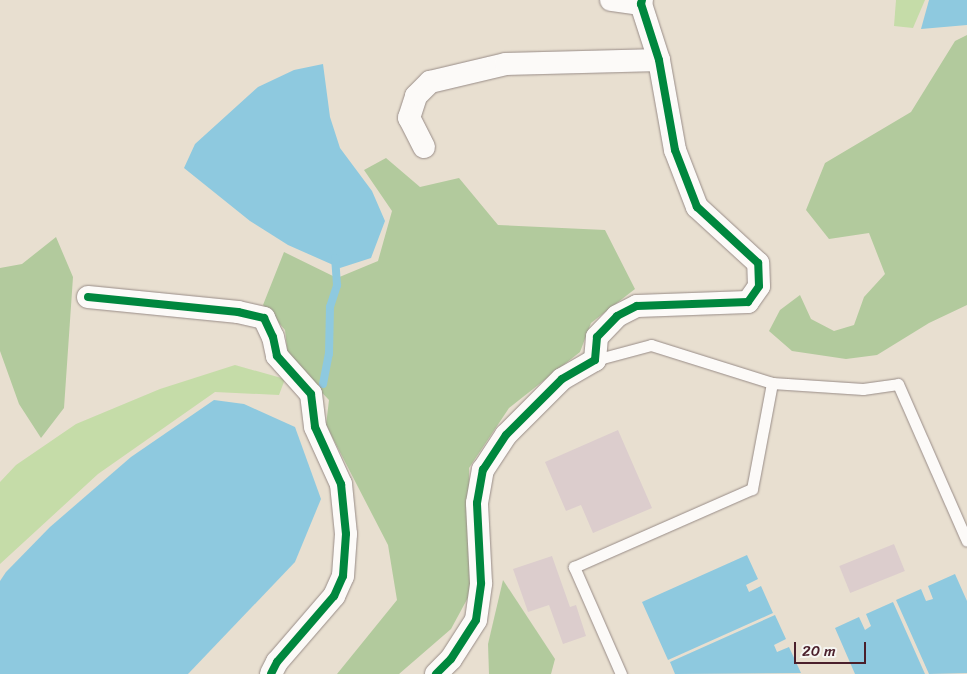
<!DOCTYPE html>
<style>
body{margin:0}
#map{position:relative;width:967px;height:674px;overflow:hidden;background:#e8dfd0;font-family:Sriracha,sans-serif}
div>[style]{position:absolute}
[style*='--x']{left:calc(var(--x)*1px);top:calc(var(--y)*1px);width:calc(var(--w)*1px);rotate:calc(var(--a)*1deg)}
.green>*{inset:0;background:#c5dca8}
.forest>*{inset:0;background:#b2ca9d}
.water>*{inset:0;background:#8ec9df}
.stream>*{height:8px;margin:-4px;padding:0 4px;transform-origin:4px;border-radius:4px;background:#8ec9df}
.building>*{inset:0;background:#dccdcd;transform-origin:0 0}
.roads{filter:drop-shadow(0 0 1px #988c87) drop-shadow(0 0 1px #988c87)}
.lane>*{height:11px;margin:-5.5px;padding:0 5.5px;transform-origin:5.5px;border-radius:5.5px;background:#fcfaf8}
.street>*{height:22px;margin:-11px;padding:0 11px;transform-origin:11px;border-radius:11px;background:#fcfaf8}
.cycleway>*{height:8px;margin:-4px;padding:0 4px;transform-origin:4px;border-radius:4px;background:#00873e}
span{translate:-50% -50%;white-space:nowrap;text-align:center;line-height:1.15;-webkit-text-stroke:4px #f6f6f2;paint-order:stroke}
.scale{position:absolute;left:794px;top:642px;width:72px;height:22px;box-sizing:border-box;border:2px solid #4a1f2b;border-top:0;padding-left:6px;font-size:15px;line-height:18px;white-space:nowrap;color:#4a1f2b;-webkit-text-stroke:4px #f6f6f2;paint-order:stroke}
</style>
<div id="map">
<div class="green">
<i style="clip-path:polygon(896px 0,925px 0,913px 28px,894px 26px)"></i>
<i style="clip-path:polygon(235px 365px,285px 379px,279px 395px,215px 392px,98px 474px,0 564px,0 482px,16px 465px,76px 424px,160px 389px)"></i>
</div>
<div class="forest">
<i style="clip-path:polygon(967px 35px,967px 305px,929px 323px,877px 355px,846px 359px,792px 351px,769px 331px,780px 310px,800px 295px,811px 319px,834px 331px,854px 325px,864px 297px,885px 274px,869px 233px,829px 239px,806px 210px,825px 163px,911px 112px,955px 41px)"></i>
<i style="clip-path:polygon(386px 158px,420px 187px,459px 178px,498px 225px,605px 230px,635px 289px,591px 323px,580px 352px,509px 408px,469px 468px,471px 592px,451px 629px,399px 674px,337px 674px,397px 600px,388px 545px,326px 425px,329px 400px,288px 357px,285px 330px,263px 305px,284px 252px,337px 278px,378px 261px,392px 211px,364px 170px)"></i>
<i style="clip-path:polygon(56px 237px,73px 277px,64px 408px,41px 438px,19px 404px,0 351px,0 268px,22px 264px)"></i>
<i style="clip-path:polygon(503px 580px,555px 659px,551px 674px,489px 674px,488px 644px)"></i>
</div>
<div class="water">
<i style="clip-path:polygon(929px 0,967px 0,967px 25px,921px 29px)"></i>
<i style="clip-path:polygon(323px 64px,330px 117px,340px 148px,372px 191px,385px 221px,371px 258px,340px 268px,288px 245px,250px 221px,184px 168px,195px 144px,258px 87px,294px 70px)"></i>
<i style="clip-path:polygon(214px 400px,244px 404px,295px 427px,321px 499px,295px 562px,188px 674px,0 674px,0 581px,6px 572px,50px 527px,131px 457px)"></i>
<i style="clip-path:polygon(747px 555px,758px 579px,746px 585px,749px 592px,761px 586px,773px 613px,668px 660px,642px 602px)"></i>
<i style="clip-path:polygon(955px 574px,967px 601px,967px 673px,929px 674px,896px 600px,921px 589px,926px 601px,933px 599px,928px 586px)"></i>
<i style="clip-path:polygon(893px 602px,925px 674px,855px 674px,835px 628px,859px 617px,865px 630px,871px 626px,866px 614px)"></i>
<i style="clip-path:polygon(775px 615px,786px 639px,774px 645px,777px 652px,789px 647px,801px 673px,675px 674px,670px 662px)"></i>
</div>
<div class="stream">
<i style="--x:323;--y:384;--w:31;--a:-79"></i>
<i style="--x:329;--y:354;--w:47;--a:-88.8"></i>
<i style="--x:330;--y:307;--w:23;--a:-72"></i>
<i style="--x:337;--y:285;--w:27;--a:-94"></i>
</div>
<div class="building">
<i style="clip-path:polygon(618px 430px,652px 508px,593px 533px,581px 505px,566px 511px,545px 462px)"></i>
<i style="left:894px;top:544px;width:29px;height:59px;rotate:68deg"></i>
<i style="clip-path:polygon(552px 556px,570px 607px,576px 605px,586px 636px,563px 644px,549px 605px,528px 612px,513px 569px)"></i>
</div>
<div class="roads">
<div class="lane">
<i style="--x:595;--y:360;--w:58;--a:-15"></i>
<i style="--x:651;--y:345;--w:127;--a:17.4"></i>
<i style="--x:772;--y:383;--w:91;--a:3.8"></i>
<i style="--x:863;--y:389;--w:35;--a:-8"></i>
<i style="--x:898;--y:384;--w:171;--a:66.3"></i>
<i style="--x:621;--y:674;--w:117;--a:-113.7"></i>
<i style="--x:574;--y:567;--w:194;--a:-23.7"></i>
<i style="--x:752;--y:489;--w:108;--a:-79.3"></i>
</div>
<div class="street">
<i style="--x:611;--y:0;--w:30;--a:8"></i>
<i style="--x:424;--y:147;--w:33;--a:-117"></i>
<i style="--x:409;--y:118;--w:23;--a:-72"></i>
<i style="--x:416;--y:96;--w:20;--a:-45"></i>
<i style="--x:430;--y:82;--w:78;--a:-13.3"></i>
<i style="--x:506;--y:64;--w:153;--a:-1.5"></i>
<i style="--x:88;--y:297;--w:151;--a:5.7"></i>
<i style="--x:238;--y:312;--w:27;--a:13"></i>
<i style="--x:264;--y:318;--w:21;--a:65"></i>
<i style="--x:273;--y:337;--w:19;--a:78"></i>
<i style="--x:277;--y:356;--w:51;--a:48.2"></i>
<i style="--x:311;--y:394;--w:33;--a:83"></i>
<i style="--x:315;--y:427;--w:63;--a:65.5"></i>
<i style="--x:341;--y:484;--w:50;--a:84.3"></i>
<i style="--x:346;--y:534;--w:42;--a:94.1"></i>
<i style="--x:343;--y:576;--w:22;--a:114"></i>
<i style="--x:334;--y:596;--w:87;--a:130.8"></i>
<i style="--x:277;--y:662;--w:13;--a:117"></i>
<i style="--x:436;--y:674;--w:21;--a:-45"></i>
<i style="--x:451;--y:659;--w:46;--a:-57.3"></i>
<i style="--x:476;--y:620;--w:37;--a:-82"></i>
<i style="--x:481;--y:583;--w:80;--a:-92.9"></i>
<i style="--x:477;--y:503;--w:34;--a:-80"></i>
<i style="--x:483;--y:470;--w:42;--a:-56.7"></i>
<i style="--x:506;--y:435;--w:79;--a:-45"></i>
<i style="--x:562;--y:379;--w:38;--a:-30"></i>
<i style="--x:595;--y:360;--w:23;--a:-85"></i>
<i style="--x:597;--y:337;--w:29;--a:-46"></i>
<i style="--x:617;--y:316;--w:22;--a:-27"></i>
<i style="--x:637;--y:306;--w:111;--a:-2.1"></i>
<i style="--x:748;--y:302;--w:19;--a:-55"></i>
<i style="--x:759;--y:286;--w:23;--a:-92"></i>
<i style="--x:758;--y:263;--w:83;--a:-137.4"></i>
<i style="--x:697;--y:207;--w:61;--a:-111.1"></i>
<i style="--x:675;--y:150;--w:91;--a:-100.1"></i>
<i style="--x:659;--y:60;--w:59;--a:-107.8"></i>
<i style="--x:641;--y:4;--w:4;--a:-76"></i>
</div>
</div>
<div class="cycleway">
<i style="--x:88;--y:297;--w:151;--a:5.7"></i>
<i style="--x:238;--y:312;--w:27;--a:13"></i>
<i style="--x:264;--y:318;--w:21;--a:65"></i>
<i style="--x:273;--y:337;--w:19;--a:78"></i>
<i style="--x:277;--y:356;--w:51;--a:48.2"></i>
<i style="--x:311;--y:394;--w:33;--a:83"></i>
<i style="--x:315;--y:427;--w:63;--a:65.5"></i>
<i style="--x:341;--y:484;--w:50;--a:84.3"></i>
<i style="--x:346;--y:534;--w:42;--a:94.1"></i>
<i style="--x:343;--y:576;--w:22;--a:114"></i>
<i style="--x:334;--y:596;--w:87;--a:130.8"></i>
<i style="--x:277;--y:662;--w:13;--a:117"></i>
<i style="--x:436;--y:674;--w:21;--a:-45"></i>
<i style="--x:451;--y:659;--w:46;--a:-57.3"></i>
<i style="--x:476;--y:620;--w:37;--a:-82"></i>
<i style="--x:481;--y:583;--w:80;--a:-92.9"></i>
<i style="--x:477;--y:503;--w:34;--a:-80"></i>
<i style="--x:483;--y:470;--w:42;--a:-56.7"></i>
<i style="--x:506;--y:435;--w:79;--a:-45"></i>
<i style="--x:562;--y:379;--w:38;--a:-30"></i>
<i style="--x:595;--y:360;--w:23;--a:-85"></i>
<i style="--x:597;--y:337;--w:29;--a:-46"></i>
<i style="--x:617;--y:316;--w:22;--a:-27"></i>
<i style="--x:637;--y:306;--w:111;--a:-2.1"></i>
<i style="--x:748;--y:302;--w:19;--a:-55"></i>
<i style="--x:759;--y:286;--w:23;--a:-92"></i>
<i style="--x:758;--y:263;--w:83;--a:-137.4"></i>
<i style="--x:697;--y:207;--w:61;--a:-111.1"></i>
<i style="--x:675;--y:150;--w:91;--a:-100.1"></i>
<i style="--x:659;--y:60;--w:59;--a:-107.8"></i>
<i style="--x:641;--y:4;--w:4;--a:-76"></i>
</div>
<div class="scale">20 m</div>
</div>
